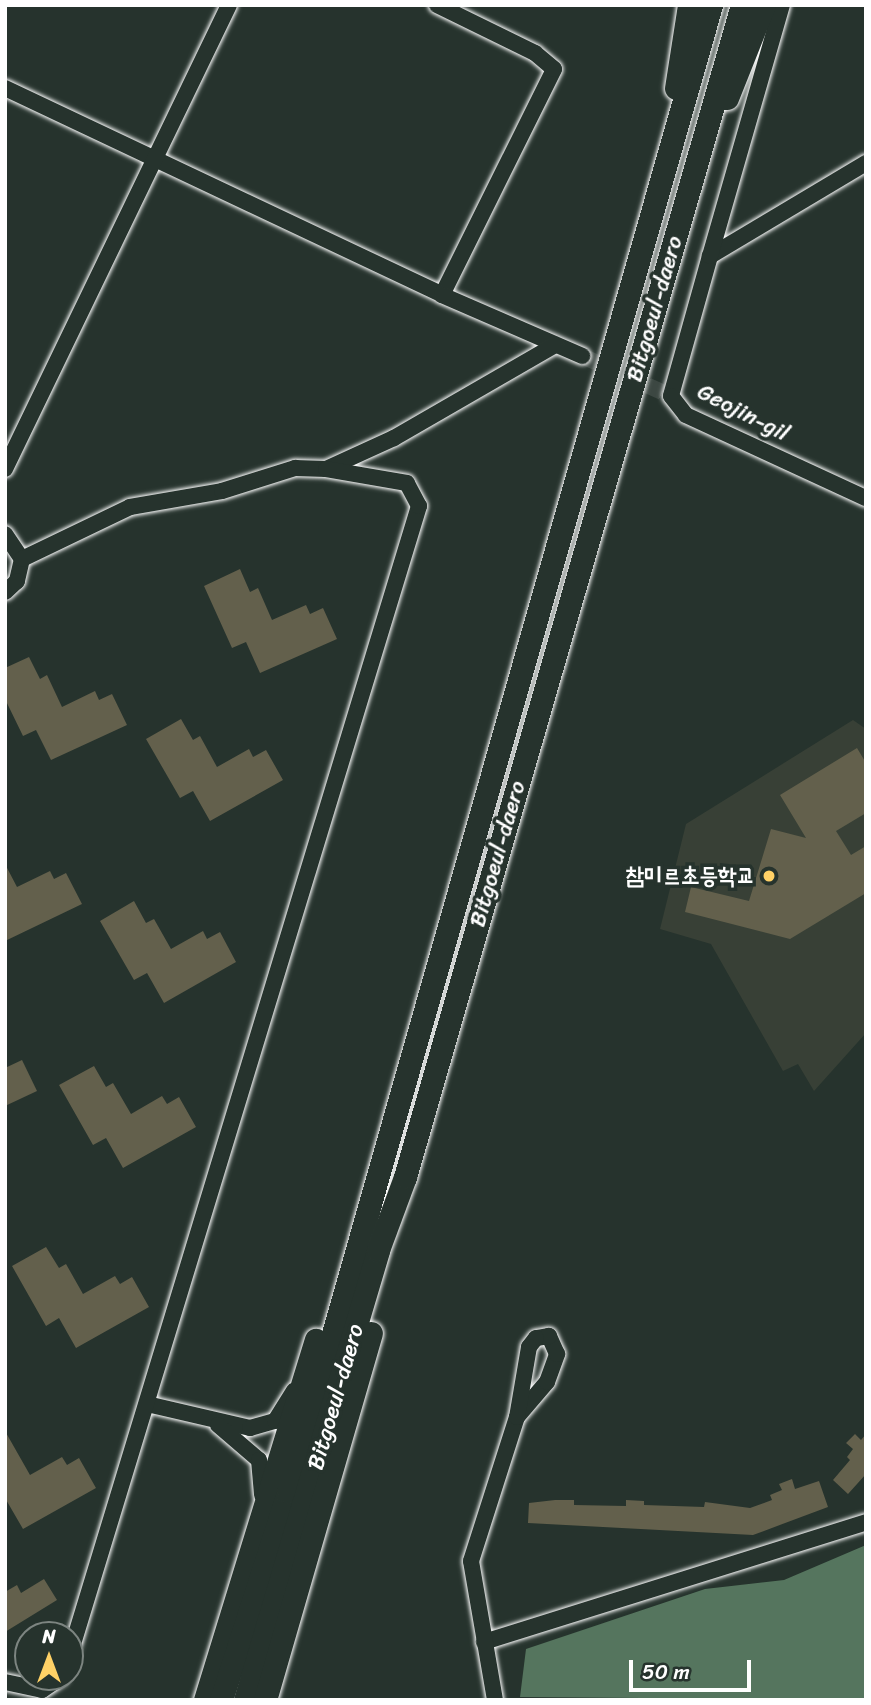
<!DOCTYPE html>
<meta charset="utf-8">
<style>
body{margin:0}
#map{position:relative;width:871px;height:1705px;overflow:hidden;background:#26332d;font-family:Sriracha,"Poor Story",sans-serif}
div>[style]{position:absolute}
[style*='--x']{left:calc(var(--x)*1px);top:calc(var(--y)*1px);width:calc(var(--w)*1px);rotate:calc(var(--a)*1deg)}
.built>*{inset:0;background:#384036}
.green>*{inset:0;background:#55755e}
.building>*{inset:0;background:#63604c}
.minor-tunnel>*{height:16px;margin-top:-8px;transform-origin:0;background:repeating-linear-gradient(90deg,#3c4742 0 16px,transparent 0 24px)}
.roads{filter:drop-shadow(0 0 2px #fff) drop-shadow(0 0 2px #fff)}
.minor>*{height:16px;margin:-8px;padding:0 8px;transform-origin:8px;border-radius:8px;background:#26332d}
.secondary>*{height:23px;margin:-11.5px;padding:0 11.5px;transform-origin:11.5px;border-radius:11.5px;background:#26332d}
.dots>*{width:19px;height:19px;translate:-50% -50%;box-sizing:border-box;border:4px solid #26332d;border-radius:50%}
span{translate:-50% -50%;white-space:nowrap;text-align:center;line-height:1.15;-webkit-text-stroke:7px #26332d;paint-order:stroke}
.street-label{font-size:23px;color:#fff}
.poi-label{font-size:23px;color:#fff;font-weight:700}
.right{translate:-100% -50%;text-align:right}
.frame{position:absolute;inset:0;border:7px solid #fff;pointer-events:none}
.north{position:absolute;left:14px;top:1621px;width:70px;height:70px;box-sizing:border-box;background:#26332d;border:2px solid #7d8581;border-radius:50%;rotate:0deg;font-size:19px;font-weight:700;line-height:28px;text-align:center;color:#fff}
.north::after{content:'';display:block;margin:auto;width:24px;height:32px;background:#ffd166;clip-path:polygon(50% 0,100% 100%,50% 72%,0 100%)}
.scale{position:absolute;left:629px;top:1660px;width:122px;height:32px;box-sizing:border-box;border:4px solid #fff;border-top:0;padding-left:9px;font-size:21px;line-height:24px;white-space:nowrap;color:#fff;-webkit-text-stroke:5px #26332d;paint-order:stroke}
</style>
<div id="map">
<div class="built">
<i style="clip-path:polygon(853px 720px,866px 729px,866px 1033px,814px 1091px,798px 1064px,783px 1071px,711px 944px,660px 929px,686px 824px)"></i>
</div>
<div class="green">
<i style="clip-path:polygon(866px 1545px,866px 1700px,520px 1697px,526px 1649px,705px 1589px,784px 1580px)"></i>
</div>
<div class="building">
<i style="clip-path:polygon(240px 569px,250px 592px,258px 588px,272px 620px,306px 605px,310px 614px,323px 608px,337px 639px,260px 673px,246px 642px,232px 648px,204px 586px)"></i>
<i style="clip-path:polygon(29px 657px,40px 679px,47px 675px,62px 707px,95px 691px,99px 700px,112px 694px,127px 725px,51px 760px,36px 730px,23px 736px,5px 699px,5px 668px)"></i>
<i style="clip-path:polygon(181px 719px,193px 740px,200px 736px,217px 767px,249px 749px,253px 757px,266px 750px,283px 780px,210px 821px,193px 791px,180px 798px,146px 739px)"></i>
<i style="clip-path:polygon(857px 748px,866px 763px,866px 813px,836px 831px,851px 855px,866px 846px,866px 893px,790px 939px,685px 912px,691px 887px,749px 901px,771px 829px,806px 838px,780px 795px)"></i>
<i style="clip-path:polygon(5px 864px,17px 887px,50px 871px,54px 879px,66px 873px,82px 904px,5px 941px)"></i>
<i style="clip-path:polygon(134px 901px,146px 923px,154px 919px,171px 949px,203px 931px,207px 939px,220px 932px,236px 962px,164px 1003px,147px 973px,134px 980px,100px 921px)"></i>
<i style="clip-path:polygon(22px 1060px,37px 1091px,5px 1106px,5px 1068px)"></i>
<i style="clip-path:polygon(94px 1066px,106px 1087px,113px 1083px,131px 1114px,162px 1096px,167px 1104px,179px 1097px,196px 1127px,123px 1168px,106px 1138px,93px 1145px,59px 1085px)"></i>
<i style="clip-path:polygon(46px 1247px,59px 1268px,66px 1264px,83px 1294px,115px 1276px,120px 1284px,132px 1277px,149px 1307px,76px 1348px,59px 1318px,46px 1326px,12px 1266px)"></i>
<i style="clip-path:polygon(5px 1431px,30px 1475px,62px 1457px,67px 1465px,79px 1458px,96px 1488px,23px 1529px,5px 1498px)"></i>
<i style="clip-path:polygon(855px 1434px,861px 1440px,866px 1434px,866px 1474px,848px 1494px,833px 1480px,850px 1460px,847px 1457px,853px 1449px,846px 1443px)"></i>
<i style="clip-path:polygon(792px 1479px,795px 1489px,819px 1481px,828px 1507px,753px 1535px,528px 1523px,529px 1503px,555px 1500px,574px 1500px,574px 1505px,626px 1506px,626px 1500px,644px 1501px,644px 1505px,704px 1507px,705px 1502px,750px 1508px,772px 1500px,770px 1495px,782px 1490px,779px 1484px)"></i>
<i style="clip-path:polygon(44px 1579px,57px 1600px,5px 1632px,5px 1592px,17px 1585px,21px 1593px)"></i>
</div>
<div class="minor-tunnel">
<i style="--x:582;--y:356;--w:98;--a:24.2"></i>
</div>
<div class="roads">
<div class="minor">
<i style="--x:5;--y:88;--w:484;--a:25.3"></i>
<i style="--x:442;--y:295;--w:252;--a:-63.6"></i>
<i style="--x:554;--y:69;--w:25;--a:-140"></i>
<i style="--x:535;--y:53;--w:109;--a:-153.9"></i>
<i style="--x:866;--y:163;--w:182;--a:149.2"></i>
<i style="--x:710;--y:256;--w:145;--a:105.6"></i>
<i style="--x:671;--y:396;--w:24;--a:52"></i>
<i style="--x:686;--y:415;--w:198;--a:24.8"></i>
<i style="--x:710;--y:256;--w:261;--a:-74"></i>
<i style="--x:442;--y:295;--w:153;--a:23.5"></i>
<i style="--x:5;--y:469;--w:515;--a:-64.23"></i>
<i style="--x:5;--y:534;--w:30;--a:56"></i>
<i style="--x:22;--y:559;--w:23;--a:103"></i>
<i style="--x:17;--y:581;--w:16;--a:137"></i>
<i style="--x:22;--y:559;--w:120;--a:-25.7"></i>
<i style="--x:130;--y:507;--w:93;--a:-9.9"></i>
<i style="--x:222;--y:491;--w:77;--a:-17.5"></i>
<i style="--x:295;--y:468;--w:31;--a:2"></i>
<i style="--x:326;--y:469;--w:75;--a:-24.5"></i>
<i style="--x:394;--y:438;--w:186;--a:-30"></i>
<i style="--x:147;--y:1404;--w:106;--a:13.1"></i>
<i style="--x:250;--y:1428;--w:26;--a:-16"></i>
<i style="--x:275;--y:1421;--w:36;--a:-58"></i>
<i style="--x:218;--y:1425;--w:54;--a:40.5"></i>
<i style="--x:259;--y:1460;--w:35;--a:85"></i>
<i style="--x:484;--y:1642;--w:400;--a:-17.4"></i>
<i style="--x:70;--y:1654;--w:1200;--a:-73.09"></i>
<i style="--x:419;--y:506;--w:26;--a:-118"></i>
<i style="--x:407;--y:483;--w:82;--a:-170.2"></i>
<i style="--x:5;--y:1682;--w:38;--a:12"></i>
<i style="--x:42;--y:1690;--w:23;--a:-34"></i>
<i style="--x:495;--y:1700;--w:141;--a:-99.8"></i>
<i style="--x:471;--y:1561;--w:151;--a:-72.3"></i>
<i style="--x:517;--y:1417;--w:46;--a:-49.4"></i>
<i style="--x:547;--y:1382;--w:30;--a:-70"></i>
<i style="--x:557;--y:1354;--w:20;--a:-114"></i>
<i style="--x:549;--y:1336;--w:13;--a:171"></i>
<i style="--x:536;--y:1338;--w:11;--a:128"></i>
<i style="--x:529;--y:1347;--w:71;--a:99.7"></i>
</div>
<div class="secondary">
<i style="--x:676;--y:88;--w:84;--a:-81.1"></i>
<i style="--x:727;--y:98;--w:100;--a:-68.3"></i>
<i style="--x:205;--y:1700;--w:377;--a:-72.9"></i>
<i style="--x:221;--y:1700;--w:219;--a:-72.1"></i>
<i style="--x:288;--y:1492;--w:1546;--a:-74.12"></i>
<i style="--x:245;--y:1700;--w:469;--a:-73.5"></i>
<i style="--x:378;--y:1250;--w:78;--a:-69.7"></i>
<i style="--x:405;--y:1177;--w:1219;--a:-73.96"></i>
<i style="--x:265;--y:1700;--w:382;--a:-73.9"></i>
</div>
</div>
<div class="dots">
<i style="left:769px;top:876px;background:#ffd166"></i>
</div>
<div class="street-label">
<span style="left:655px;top:309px;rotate:-74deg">Bitgoeul-daero</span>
<span style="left:743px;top:413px;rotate:27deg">Geojin-gil</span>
<span style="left:498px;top:854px;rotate:-74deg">Bitgoeul-daero</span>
<span style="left:336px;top:1397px;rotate:-74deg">Bitgoeul-daero</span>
</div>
<div class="poi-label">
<span class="right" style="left:755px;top:876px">참미르초등학교</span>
</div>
<div class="frame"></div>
<div class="north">N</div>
<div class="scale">50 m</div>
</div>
